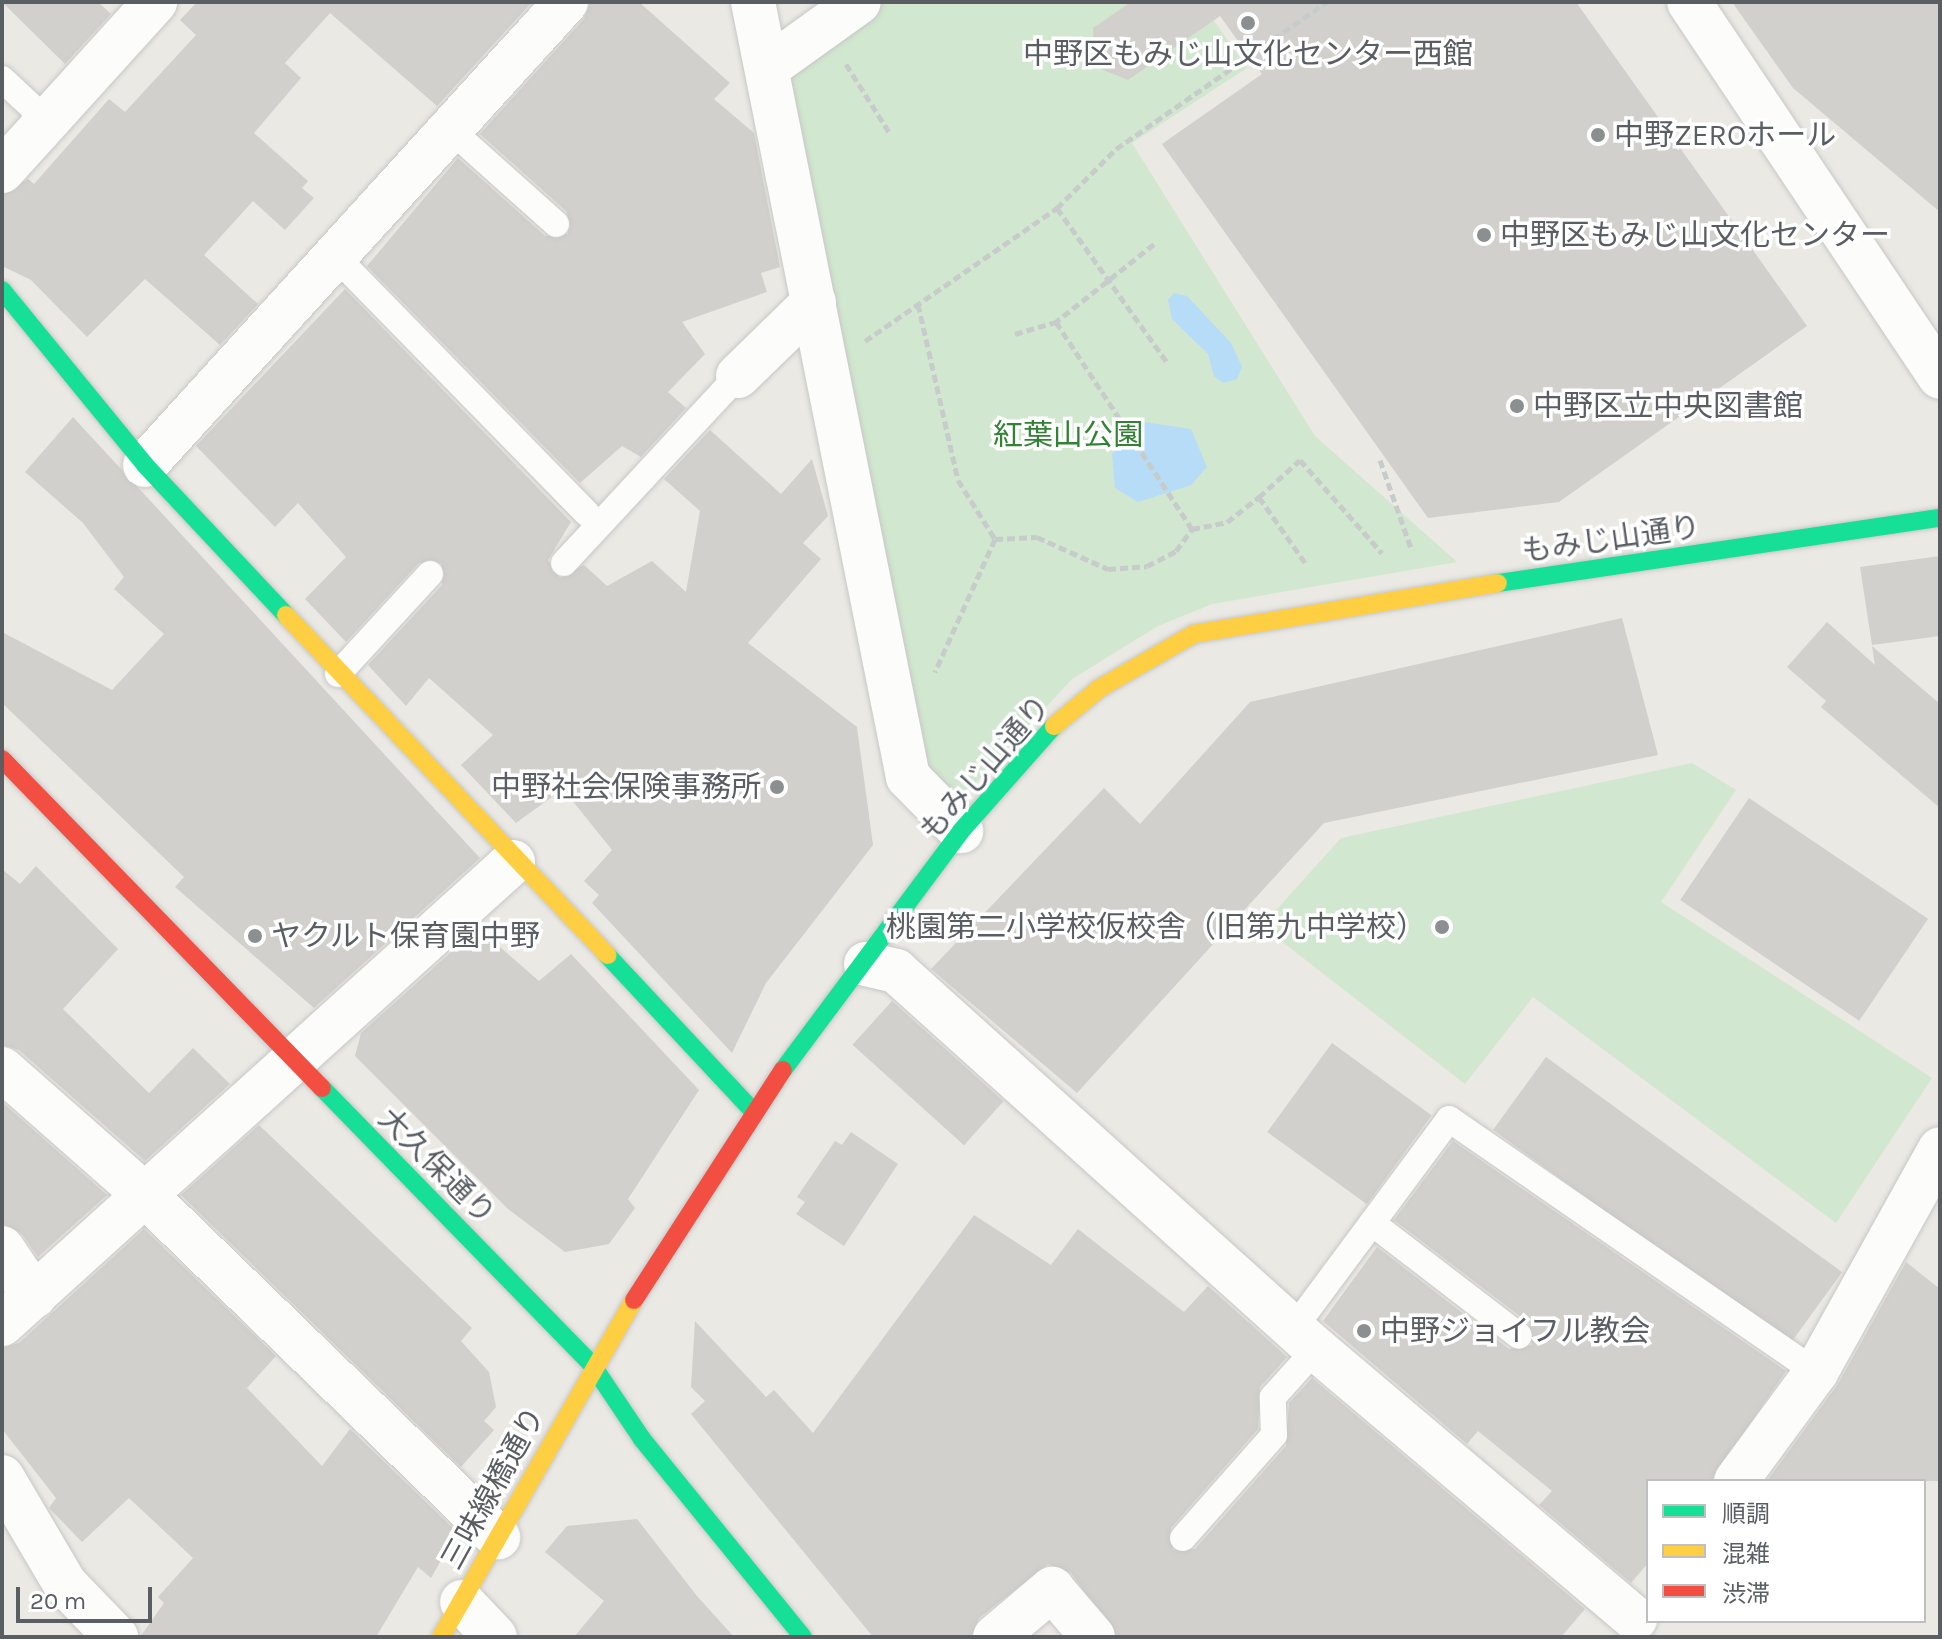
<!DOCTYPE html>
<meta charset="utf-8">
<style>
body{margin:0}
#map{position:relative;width:1942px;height:1639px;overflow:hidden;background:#eae9e4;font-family:Karla,"Noto Sans JP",sans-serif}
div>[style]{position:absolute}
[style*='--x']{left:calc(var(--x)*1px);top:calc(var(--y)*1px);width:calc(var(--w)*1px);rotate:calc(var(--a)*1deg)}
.green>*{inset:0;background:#d1e7cf}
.water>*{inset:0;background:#b6dcf7}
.building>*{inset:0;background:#d1d0cd;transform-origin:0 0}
.path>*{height:5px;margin-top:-2.5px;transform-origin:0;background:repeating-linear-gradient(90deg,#c7ccca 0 8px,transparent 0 12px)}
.roads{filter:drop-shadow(0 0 2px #c7c7c6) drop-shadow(0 0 2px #c7c7c6)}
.lane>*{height:26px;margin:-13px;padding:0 13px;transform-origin:13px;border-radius:13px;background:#fcfcfb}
.street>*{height:44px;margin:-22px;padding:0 22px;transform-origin:22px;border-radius:22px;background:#fcfcfb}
.fast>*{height:18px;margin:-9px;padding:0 9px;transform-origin:9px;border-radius:9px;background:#16e098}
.slow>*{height:18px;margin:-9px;padding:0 9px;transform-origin:9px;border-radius:9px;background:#ffcf43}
.jam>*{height:18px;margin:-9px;padding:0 9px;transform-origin:9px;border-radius:9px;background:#f24e42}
.dots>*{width:22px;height:22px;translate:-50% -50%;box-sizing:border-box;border:4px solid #fff;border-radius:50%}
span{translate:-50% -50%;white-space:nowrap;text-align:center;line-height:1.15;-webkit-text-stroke:7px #fff;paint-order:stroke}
.poi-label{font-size:30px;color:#5a5e63}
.left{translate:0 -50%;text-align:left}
.right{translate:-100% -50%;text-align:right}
.park-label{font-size:30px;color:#328235}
.street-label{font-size:30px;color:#5a5e63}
.frame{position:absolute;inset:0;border:4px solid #5a5e63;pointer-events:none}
.legend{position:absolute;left:1646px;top:1479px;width:280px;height:144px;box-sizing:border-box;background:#fff;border:2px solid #bdbfc1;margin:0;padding:10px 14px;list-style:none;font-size:24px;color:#5a5e63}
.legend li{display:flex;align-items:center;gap:16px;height:40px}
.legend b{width:40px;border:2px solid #bdbfc1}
.scale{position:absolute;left:16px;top:1587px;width:136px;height:36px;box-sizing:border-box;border:4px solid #5a5e63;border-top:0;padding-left:10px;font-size:24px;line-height:28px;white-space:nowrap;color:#5a5e63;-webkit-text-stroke:6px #fff;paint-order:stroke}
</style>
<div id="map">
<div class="green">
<i style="clip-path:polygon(883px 2px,1201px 2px,1247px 68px,1132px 143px,1315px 436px,1457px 562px,1212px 604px,1158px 626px,1072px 679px,963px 797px,920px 788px,789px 85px,793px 67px)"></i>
<i style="clip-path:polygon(1692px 763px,1736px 790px,1661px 902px,1932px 1078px,1836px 1223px,1533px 997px,1465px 1084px,1262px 926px,1341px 838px)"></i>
</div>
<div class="water">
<i style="clip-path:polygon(1174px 293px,1187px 296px,1231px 343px,1242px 367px,1237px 379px,1223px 383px,1214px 376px,1208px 354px,1172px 319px,1168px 300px)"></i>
<i style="clip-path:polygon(1144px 422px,1191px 429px,1207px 467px,1191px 485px,1138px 502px,1115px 488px,1112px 454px)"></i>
</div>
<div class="building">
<i style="clip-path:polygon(2px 2px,98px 2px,111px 14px,65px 64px)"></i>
<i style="clip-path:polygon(197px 2px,532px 2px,437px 106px,330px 13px,285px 63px,301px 78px,254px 133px,308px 181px,302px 188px,314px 198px,285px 230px,253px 201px,204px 255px,258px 304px,220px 345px,145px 279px,87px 337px,31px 280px,2px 266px,2px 195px,28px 179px,34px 184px,109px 99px,125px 112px,196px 35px,180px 20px)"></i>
<i style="clip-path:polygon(590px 2px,639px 2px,730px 83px,714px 99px,754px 133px,780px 267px,761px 273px,767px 292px,682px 322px,705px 354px,668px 392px,686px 408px,641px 457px,622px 446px,580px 483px,367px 266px,458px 158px,545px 236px,568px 234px,567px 212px,480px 134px,584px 19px)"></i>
<i style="clip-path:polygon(1131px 2px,1576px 2px,1807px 326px,1559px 502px,1428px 518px,1162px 144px,1262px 74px,1220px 16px,1128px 80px,1096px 67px,1093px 28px)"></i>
<i style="clip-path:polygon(1732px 2px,1940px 2px,1940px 212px,1793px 88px)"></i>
<i style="clip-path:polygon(345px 289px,571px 522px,548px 560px,560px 578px,584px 565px,607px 586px,652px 561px,686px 592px,700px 511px,664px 479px,710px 430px,781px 494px,812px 459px,828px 516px,803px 543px,821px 559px,748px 643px,857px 727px,873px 845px,766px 983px,732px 1053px,592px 903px,599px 895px,584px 881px,612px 850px,563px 789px,516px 823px,461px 765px,493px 735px,429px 678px,406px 706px,368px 665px,442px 585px,441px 563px,419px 563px,346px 642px,305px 599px,346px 557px,298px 503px,275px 527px,196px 446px)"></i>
<i style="clip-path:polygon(73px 417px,480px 858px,314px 1008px,175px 887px,184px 877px,2px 703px,2px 632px,112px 690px,164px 634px,114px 589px,124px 577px,83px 523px,25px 472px)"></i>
<i style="clip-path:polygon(1940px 556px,1940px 636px,1872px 645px,1860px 567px)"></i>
<i style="clip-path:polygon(1622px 618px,1658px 755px,1324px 823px,1077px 1093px,931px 969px,1104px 788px,1140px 824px,1250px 702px)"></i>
<i style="clip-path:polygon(1827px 622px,1875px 665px,1872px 646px,1940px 704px,1940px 808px,1821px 707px,1826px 701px,1787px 667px)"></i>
<i style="left:1749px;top:798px;width:216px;height:123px;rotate:34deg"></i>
<i style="clip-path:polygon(36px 866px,118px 949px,63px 1009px,149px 1093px,193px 1048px,230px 1084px,145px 1161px,19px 1050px,2px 1045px,2px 869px,20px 884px)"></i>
<i style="clip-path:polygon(478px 928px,539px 981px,571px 954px,699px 1090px,628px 1199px,635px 1208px,609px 1244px,565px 1252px,508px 1209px,355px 1056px,361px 1033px)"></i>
<i style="left:892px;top:1001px;width:150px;height:59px;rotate:42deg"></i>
<i style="left:1332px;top:1043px;width:123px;height:110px;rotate:36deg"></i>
<i style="left:1546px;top:1057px;width:366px;height:90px;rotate:36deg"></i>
<i style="clip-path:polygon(2px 1102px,107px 1195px,38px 1257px,22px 1234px,2px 1223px)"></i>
<i style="clip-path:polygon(259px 1125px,472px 1328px,461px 1341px,489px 1372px,496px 1407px,484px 1421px,494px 1430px,461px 1467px,181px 1195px)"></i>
<i style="clip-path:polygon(851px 1132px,898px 1164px,844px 1246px,796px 1214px,805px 1202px,797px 1197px,835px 1141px,842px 1145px)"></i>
<i style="clip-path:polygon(1453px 1141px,1786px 1371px,1711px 1481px,1648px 1481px,1648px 1563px,1631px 1583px,1539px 1505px,1552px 1491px,1478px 1431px,1467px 1444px,1323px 1321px,1377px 1247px,1509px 1349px,1532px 1345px,1529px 1323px,1394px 1220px)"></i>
<i style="clip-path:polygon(974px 1215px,1051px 1265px,1078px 1229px,1184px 1312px,1208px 1286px,1287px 1357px,1260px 1387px,1258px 1429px,1171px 1528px,1173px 1550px,1195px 1549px,1286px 1446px,1289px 1403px,1312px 1378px,1585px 1609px,1561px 1637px,1117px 1637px,1071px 1573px,1048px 1564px,979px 1618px,971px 1637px,873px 1637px,691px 1414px,705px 1401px,691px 1387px,695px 1321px,766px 1397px,774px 1390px,813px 1433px)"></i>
<i style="clip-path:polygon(144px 1229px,276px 1356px,247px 1388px,322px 1466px,350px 1429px,457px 1532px,431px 1578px,418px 1567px,376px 1637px,140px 1637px,164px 1603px,158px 1597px,193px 1558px,129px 1498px,82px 1542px,49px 1508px,56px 1498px,2px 1429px,2px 1348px,19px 1343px)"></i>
<i style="clip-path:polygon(1906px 1262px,1940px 1289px,1940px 1481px,1767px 1481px,1838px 1384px)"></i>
<i style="clip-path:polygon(637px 1519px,697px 1596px,734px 1637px,574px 1637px,604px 1601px,545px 1552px,567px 1526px)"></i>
</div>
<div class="path">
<i style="--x:846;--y:64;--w:80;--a:57.7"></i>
<i style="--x:1057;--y:208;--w:189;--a:54.5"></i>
<i style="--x:1154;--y:244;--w:125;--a:141.5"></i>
<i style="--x:1056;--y:322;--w:248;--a:56.7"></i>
<i style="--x:1192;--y:529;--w:36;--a:-11"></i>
<i style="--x:1227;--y:522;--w:41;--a:-38"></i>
<i style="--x:1259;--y:497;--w:82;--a:55"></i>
<i style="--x:918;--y:304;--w:180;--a:77.2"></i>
<i style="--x:958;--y:480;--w:70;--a:57.9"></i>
<i style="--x:995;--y:539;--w:146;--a:114.3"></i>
<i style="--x:1015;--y:334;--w:43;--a:-16.3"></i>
<i style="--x:865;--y:341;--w:234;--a:-34.7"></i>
<i style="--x:1057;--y:208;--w:83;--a:-45"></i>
<i style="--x:1116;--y:149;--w:257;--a:-34.9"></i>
<i style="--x:1380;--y:460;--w:96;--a:70.6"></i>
<i style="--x:1259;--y:497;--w:55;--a:-42.1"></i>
<i style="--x:1300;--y:460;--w:124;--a:48.6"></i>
<i style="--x:995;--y:539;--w:42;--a:-2.7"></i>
<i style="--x:1037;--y:537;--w:78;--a:24.3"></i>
<i style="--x:1108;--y:569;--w:39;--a:-4"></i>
<i style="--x:1147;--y:566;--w:33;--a:-27"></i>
<i style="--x:1176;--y:551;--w:27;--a:-54"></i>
</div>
<div class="roads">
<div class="lane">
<i style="--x:2;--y:79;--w:62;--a:43"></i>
<i style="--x:451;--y:130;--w:141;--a:41.8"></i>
<i style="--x:336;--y:257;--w:359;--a:45.6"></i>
<i style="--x:564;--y:563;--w:255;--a:-47.1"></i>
<i style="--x:338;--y:674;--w:136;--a:-47.4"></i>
<i style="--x:1372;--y:1223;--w:185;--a:37.5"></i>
<i style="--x:1294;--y:1328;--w:260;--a:-53.4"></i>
<i style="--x:1449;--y:1119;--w:446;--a:34.6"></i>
<i style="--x:1183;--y:1538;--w:137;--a:-48.5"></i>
<i style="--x:1274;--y:1435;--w:38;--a:-92"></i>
<i style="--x:1273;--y:1397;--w:64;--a:-48.1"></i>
</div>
<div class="street">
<i style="--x:753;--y:2;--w:790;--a:78.69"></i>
<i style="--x:908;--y:777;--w:76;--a:45.5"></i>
<i style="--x:1689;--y:2;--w:451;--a:56.2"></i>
<i style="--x:767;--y:68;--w:113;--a:-35.7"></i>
<i style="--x:2;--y:171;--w:228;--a:-47.8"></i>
<i style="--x:738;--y:376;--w:106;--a:-44.2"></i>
<i style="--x:145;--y:465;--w:626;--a:-47.72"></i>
<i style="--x:866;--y:964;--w:31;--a:13"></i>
<i style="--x:896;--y:971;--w:565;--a:41.99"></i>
<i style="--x:1316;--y:1349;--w:418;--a:40.2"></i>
<i style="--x:2;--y:1069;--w:191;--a:41.4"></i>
<i style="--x:145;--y:1195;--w:492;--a:44.1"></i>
<i style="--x:2;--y:1248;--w:58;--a:56.3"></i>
<i style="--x:2;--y:1324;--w:689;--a:-42.12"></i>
<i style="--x:2;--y:1477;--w:124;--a:59.5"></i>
<i style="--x:65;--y:1584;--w:74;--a:46.1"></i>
<i style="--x:1736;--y:1481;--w:135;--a:-53.7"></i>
<i style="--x:1816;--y:1372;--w:255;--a:-60.9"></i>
<i style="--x:462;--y:1602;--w:48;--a:46.7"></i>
<i style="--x:995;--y:1637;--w:75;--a:-40.1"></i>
<i style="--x:1052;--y:1589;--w:63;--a:49.5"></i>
</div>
<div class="fast">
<i style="--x:2;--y:290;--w:226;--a:50.7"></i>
<i style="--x:145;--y:465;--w:206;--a:46.8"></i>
<i style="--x:1498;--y:583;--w:447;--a:-8.4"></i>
<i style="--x:607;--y:955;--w:214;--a:46.9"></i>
<i style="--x:783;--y:1070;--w:298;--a:-53.3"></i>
<i style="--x:961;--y:831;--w:140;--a:-48.5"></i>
<i style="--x:322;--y:1088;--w:388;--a:45.7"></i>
<i style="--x:593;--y:1366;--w:88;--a:56.1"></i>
<i style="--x:642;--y:1439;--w:255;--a:50.9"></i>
</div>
<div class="slow">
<i style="--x:286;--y:615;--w:468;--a:46.6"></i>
<i style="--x:1054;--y:726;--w:60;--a:-39.6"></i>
<i style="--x:1100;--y:688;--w:108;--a:-29.9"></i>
<i style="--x:1194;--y:634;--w:308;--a:-9.5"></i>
<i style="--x:441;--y:1637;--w:388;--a:-60.2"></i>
</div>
<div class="jam">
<i style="--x:2;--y:759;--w:459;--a:45.8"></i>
<i style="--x:634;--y:1300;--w:274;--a:-57.1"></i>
</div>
</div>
<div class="dots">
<i style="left:1248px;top:23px;background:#8c8f90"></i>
<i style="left:1598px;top:135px;background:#8c8f90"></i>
<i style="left:1484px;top:235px;background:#8c8f90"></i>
<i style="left:1517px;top:406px;background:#8c8f90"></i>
<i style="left:777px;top:787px;background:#8c8f90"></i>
<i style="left:1442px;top:927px;background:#8c8f90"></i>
<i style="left:255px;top:936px;background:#8c8f90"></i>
<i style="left:1364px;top:1331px;background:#8c8f90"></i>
</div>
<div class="poi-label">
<span style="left:1248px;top:54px">中野区もみじ山文化センター西館</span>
<span class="left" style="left:1614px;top:135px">中野ZEROホール</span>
<span class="left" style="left:1500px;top:235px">中野区もみじ山文化センター</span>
<span class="left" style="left:1533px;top:406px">中野区立中央図書館</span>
<span class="right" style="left:761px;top:787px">中野社会保険事務所</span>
<span class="right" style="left:1426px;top:927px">桃園第二小学校仮校舎（旧第九中学校）</span>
<span class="left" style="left:271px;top:936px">ヤクルト保育園中野</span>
<span class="left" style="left:1380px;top:1331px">中野ジョイフル教会</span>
</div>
<div class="park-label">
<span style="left:1068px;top:435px">紅葉山公園</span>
</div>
<div class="street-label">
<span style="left:1611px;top:539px;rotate:-8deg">もみじ山通り</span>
<span style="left:985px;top:768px;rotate:-49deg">もみじ山通り</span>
<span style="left:437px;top:1166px;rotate:45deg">大久保通り</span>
<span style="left:493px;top:1488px;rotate:-61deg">三味線橋通り</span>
</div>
<div class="frame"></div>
<ul class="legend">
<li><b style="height:10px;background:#16e098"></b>順調</li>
<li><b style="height:10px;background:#ffcf43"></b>混雑</li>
<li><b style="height:10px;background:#f24e42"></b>渋滞</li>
</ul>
<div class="scale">20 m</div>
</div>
